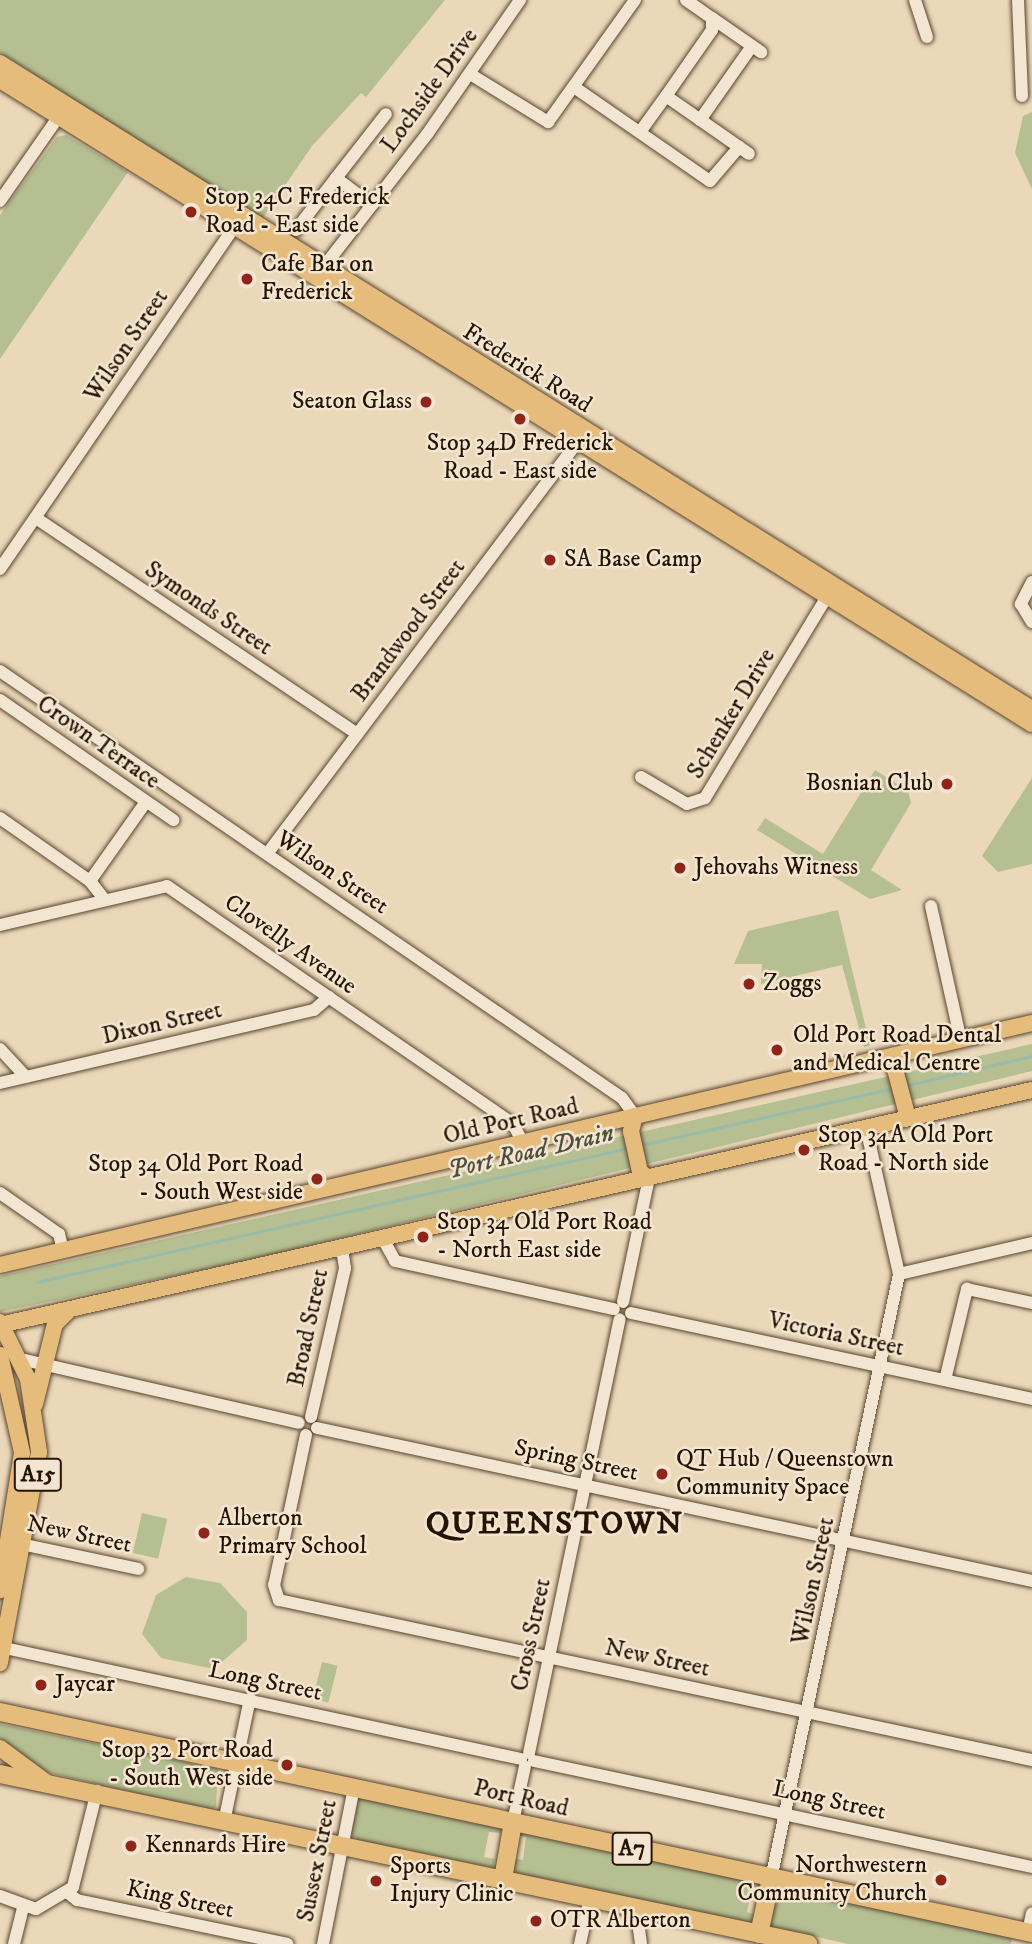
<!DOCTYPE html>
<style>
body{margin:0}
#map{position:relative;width:1032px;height:1944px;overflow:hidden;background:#ebd8b9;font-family:"IM FELL DW Pica",serif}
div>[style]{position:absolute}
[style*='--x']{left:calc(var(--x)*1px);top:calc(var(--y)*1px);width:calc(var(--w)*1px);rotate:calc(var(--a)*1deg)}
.green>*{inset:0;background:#b5bf91;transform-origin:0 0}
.stream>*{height:2.5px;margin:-1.25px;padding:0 1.25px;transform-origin:1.25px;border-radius:1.25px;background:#9ba}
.roads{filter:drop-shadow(0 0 2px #58452e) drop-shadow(0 0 2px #58452e)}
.minor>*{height:12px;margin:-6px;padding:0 6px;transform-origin:6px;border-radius:6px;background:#f2e6d2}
.major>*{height:16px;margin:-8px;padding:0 8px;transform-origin:8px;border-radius:8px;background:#e6bc7c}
.highway>*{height:18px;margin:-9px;padding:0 9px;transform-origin:9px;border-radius:9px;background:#e6bc7c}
.dots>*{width:19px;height:19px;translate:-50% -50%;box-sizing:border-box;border:4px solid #f2e6d2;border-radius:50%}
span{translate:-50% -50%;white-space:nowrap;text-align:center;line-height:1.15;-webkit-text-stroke:5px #f2e6d2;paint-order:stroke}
.shield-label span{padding:2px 5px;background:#f2e6d2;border:2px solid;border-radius:5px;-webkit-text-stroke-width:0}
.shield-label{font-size:23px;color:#271400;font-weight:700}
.street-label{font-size:24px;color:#271400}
.poi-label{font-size:24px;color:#271400}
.left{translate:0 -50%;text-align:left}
.right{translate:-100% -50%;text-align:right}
.water-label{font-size:26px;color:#4f4e3c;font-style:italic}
.district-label{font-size:32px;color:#271400;font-weight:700;letter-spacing:2px}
</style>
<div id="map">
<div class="green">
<i style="clip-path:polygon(0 0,445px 0,366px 97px,361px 93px,312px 146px,262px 219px,0 53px)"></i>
<i style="clip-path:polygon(1032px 112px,1032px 189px,1015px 153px,1023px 116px)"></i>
<i style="clip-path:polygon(66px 135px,128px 172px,0 359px,0 215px,57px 137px)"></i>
<i style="clip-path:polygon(875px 770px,908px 791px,911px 803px,871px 870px,902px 890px,870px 899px,757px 830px,765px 818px,823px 854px)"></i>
<i style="clip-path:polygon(1032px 778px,1032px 864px,998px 872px,982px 856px)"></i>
<i style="clip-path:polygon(838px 910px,868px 1037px,870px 1046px,864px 1047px,842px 965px,761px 984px,762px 964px,734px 964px,748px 931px)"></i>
<i style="clip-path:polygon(1032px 1044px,1032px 1071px,258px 1258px,0 1312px,0 1276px)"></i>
<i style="left:142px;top:1513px;width:26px;height:41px;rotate:13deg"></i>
<i style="clip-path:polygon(186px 1577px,220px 1583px,247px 1612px,247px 1640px,214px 1669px,161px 1658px,142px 1634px,156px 1595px)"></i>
<i style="left:322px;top:1662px;width:16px;height:38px;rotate:14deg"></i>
<i style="clip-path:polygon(0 1724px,218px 1769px,216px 1807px,209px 1811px,38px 1770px,0 1738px)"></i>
<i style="clip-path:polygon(358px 1796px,501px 1826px,500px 1833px,489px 1832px,484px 1857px,495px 1859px,493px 1868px,358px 1840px,351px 1834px)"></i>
<i style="clip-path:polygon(518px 1829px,760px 1882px,761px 1889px,752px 1887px,747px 1912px,755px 1915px,751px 1923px,517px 1874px,511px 1858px,523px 1860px,526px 1837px,515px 1834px)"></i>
<i style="clip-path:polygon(777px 1887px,1013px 1936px,1011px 1944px,848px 1944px,769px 1926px)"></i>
</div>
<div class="stream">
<i style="--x:904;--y:1086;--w:131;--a:-13.2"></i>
<i style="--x:641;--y:1145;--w:259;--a:-12.7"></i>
<i style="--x:37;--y:1282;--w:606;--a:-12.77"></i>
</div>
<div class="roads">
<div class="minor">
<i style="--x:686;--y:0;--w:32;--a:35"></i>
<i style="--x:712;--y:18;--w:12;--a:90"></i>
<i style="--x:712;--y:30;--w:80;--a:124.9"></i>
<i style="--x:666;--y:96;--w:101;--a:34.9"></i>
<i style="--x:915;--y:0;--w:39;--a:72"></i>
<i style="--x:1018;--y:0;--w:96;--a:87.6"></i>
<i style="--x:712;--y:18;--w:60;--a:34.8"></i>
<i style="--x:470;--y:74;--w:92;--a:31.6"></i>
<i style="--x:548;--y:122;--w:150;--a:-54.5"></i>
<i style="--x:574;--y:87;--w:165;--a:34.7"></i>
<i style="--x:710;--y:181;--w:45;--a:-49.5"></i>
<i style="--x:700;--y:120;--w:90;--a:-54.9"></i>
<i style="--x:640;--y:132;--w:44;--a:-54.2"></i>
<i style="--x:336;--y:178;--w:81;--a:-52"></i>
<i style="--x:0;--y:201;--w:112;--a:-55.2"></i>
<i style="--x:296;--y:230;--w:66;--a:-52.4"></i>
<i style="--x:336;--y:178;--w:45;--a:36.9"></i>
<i style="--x:319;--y:273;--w:177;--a:-52.1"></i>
<i style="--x:428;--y:133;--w:162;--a:-55.3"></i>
<i style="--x:36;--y:518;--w:387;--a:33.9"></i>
<i style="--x:0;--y:569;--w:423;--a:-55.6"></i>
<i style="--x:1032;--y:582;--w:25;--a:117"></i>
<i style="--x:1021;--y:604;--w:21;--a:59"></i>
<i style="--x:0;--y:671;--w:754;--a:34.47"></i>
<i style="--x:622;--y:1098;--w:22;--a:54"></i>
<i style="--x:0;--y:700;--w:211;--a:34.7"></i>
<i style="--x:641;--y:777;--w:53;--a:30.4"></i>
<i style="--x:687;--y:804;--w:19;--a:-18"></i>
<i style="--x:705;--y:798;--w:243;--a:-58.8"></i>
<i style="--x:0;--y:818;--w:110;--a:35"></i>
<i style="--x:90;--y:881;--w:23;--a:52"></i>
<i style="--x:267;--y:854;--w:523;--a:-53"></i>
<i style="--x:90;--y:881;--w:97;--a:-54.7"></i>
<i style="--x:931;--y:906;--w:138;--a:77.5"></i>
<i style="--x:0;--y:925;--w:171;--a:-13.1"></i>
<i style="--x:167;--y:886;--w:420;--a:34.5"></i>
<i style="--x:513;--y:1124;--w:21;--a:62"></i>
<i style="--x:0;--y:1049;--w:38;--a:47"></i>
<i style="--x:0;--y:1083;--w:322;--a:-13.1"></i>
<i style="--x:314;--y:1010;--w:20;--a:-41"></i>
<i style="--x:0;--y:1193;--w:72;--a:34.8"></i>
<i style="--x:59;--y:1234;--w:16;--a:76"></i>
<i style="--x:383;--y:1239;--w:25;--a:61"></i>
<i style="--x:395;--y:1261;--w:224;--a:12.4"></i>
<i style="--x:899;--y:1274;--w:137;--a:-13.1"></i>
<i style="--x:623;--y:1302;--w:127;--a:-78.2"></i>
<i style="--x:631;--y:1313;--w:410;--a:12.1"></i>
<i style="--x:20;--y:1359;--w:286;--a:12.9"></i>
<i style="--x:945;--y:1380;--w:94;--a:-76.4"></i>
<i style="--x:967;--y:1289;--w:66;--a:12.2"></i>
<i style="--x:311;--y:1417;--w:153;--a:-77.1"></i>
<i style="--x:345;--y:1268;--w:20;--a:-99"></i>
<i style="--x:317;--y:1428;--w:731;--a:12.08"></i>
<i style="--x:306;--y:1435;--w:153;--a:102"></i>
<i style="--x:274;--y:1585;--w:16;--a:72"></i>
<i style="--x:279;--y:1600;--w:770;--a:12"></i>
<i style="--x:16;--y:1543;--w:125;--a:12"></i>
<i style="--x:0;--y:1647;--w:533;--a:12.13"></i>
<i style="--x:529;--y:1753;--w:443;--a:-78.2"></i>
<i style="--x:534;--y:1761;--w:509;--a:12.02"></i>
<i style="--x:224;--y:1822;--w:126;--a:-78.1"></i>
<i style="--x:513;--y:1822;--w:57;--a:-77.9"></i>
<i style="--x:771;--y:1879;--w:618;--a:-78.05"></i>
<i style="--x:899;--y:1274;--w:150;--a:-102.7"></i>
<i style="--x:67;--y:1892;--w:13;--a:39"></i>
<i style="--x:77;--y:1900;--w:215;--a:11.8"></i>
<i style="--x:0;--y:1896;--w:38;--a:20"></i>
<i style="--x:36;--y:1909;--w:43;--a:-30.7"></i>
<i style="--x:73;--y:1887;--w:99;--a:-76"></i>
<i style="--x:636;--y:1908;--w:36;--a:82"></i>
<i style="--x:1028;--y:1932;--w:19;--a:-78"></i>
<i style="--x:14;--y:1944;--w:38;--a:-76"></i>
<i style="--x:323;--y:1944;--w:160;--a:-78.8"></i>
<i style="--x:580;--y:1944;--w:47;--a:-77.7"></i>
</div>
<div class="major">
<i style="--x:0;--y:63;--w:1218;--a:32.05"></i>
<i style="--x:0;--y:80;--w:1216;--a:31.97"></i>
<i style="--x:892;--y:1058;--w:62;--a:75.1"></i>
<i style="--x:635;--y:1116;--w:16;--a:105"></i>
<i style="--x:631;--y:1131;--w:42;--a:77.6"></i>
<i style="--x:640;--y:1172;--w:11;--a:34"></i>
<i style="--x:0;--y:1265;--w:1060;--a:-13.2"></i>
<i style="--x:0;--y:1322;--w:64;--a:63.8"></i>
<i style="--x:28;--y:1379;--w:74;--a:81.4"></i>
<i style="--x:39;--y:1452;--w:215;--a:100.5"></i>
<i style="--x:0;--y:1325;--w:1058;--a:-12.83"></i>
<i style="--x:0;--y:1355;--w:100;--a:77.3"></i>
<i style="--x:22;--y:1453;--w:139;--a:99.1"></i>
<i style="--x:35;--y:1404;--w:82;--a:-76"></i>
<i style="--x:55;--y:1324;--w:18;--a:-45"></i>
<i style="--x:0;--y:1748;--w:57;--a:36.5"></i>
</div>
<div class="highway">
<i style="--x:0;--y:1712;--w:1055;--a:12.09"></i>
<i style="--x:0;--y:1774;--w:826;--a:11.88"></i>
<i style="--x:503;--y:1879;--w:58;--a:-80"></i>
<i style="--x:759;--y:1934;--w:56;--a:-77.7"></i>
</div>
</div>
<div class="dots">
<i style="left:191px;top:212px;background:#8f2418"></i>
<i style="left:247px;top:279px;background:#8f2418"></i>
<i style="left:426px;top:402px;background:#8f2418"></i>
<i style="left:520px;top:419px;background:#8f2418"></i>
<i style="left:550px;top:560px;background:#8f2418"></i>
<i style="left:947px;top:784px;background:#8f2418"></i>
<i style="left:680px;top:868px;background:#8f2418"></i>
<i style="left:749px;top:984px;background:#8f2418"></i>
<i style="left:777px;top:1050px;background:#8f2418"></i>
<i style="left:804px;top:1150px;background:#8f2418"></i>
<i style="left:317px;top:1179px;background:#8f2418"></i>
<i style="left:423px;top:1237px;background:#8f2418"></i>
<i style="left:662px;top:1474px;background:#8f2418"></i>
<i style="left:204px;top:1533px;background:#8f2418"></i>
<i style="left:41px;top:1685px;background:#8f2418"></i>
<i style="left:287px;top:1765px;background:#8f2418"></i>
<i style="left:131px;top:1846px;background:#8f2418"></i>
<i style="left:941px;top:1880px;background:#8f2418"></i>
<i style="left:376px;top:1881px;background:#8f2418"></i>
<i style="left:536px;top:1921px;background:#8f2418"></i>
</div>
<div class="shield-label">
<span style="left:38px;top:1475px">A15</span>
<span style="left:632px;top:1849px">A7</span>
</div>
<div class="street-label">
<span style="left:430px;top:91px;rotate:-54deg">Lochside Drive</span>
<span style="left:127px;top:346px;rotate:-56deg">Wilson Street</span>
<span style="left:527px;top:369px;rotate:32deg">Frederick Road</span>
<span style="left:208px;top:609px;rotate:34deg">Symonds Street</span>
<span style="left:409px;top:631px;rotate:-53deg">Brandwood Street</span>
<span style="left:732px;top:714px;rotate:-59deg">Schenker Drive</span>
<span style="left:98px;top:743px;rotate:35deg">Crown Terrace</span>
<span style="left:332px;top:873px;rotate:34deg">Wilson Street</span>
<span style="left:290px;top:945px;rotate:35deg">Clovelly Avenue</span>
<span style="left:162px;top:1024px;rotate:-13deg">Dixon Street</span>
<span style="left:511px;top:1122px;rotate:-13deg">Old Port Road</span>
<span style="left:309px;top:1328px;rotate:-78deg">Broad Street</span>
<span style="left:836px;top:1335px;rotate:12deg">Victoria Street</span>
<span style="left:576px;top:1461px;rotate:12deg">Spring Street</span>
<span style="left:79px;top:1535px;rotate:12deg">New Street</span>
<span style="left:814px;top:1581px;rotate:-78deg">Wilson Street</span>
<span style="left:532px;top:1635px;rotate:-78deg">Cross Street</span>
<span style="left:657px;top:1659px;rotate:12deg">New Street</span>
<span style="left:265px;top:1682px;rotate:12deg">Long Street</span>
<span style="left:521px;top:1799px;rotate:13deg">Port Road</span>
<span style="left:829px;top:1801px;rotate:12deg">Long Street</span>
<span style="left:318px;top:1861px;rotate:-79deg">Sussex Street</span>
<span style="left:180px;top:1900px;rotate:12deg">King Street</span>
</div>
<div class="poi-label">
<span class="left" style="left:205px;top:212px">Stop 34C Frederick<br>Road - East side</span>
<span class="left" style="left:261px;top:279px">Cafe Bar on<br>Frederick</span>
<span class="right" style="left:412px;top:402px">Seaton Glass</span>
<span style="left:520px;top:458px">Stop 34D Frederick<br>Road - East side</span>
<span class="left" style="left:564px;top:560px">SA Base Camp</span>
<span class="right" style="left:933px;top:784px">Bosnian Club</span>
<span class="left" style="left:694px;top:868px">Jehovahs Witness</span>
<span class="left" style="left:763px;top:984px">Zoggs</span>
<span class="left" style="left:793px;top:1050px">Old Port Road Dental<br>and Medical Centre</span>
<span class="left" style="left:818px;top:1150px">Stop 34A Old Port<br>Road - North side</span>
<span class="right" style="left:303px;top:1179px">Stop 34 Old Port Road<br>- South West side</span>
<span class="left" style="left:437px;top:1237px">Stop 34 Old Port Road<br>- North East side</span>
<span class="left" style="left:676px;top:1474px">QT Hub / Queenstown<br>Community Space</span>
<span class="left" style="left:218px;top:1533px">Alberton<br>Primary School</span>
<span class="left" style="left:55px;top:1685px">Jaycar</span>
<span class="right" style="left:273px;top:1765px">Stop 32 Port Road<br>- South West side</span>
<span class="left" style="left:145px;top:1846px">Kennards Hire</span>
<span class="right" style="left:927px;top:1880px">Northwestern<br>Community Church</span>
<span class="left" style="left:390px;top:1881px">Sports<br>Injury Clinic</span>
<span class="left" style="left:550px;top:1921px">OTR Alberton</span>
</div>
<div class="water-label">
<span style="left:531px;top:1152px;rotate:-13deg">Port Road Drain</span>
</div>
<div class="district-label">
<span style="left:555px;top:1524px">QUEENSTOWN</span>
</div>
</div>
